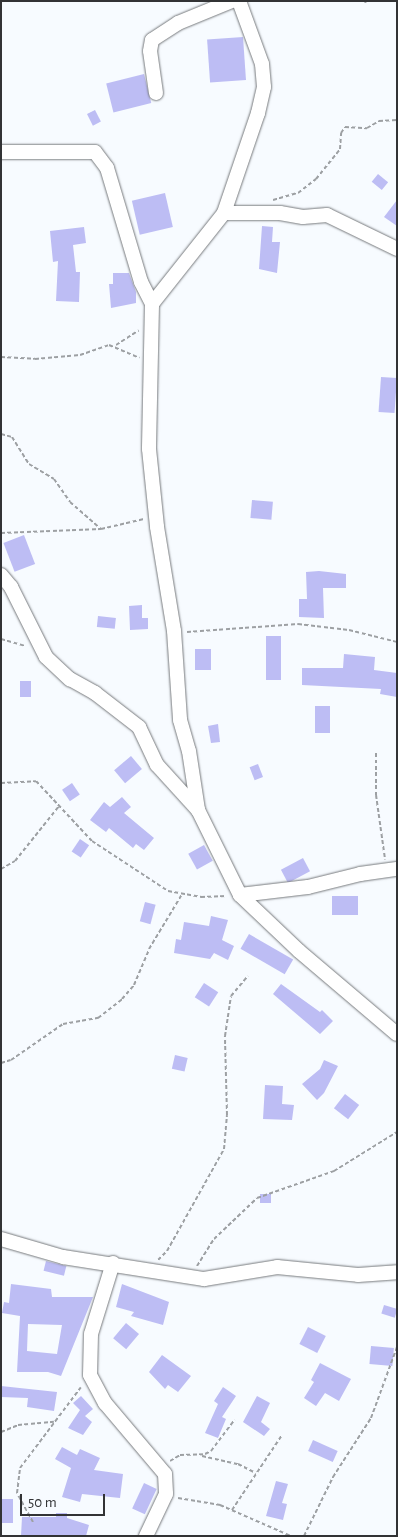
<!DOCTYPE html>
<style>
body{margin:0}
#map{position:relative;width:398px;height:1537px;overflow:hidden;background:#f7fbff;font-family:"Alegreya Sans",sans-serif}
div>[style]{position:absolute}
[style*='--x']{left:calc(var(--x)*1px);top:calc(var(--y)*1px);width:calc(var(--w)*1px);rotate:calc(var(--a)*1deg)}
.building>*{inset:0;background:#bdbdf4;transform-origin:0 0}
.path>*{height:2px;margin-top:-1px;transform-origin:0;background:repeating-linear-gradient(90deg,#9da0a3 0 4px,transparent 0 6.5px)}
.roads{filter:drop-shadow(0 0 1px #777a7d) drop-shadow(0 0 1px #777a7d)}
.minor>*{height:14px;margin:-7px;padding:0 7px;transform-origin:7px;border-radius:7px;background:#fff}
span{translate:-50% -50%;white-space:nowrap;text-align:center;line-height:1.15;-webkit-text-stroke:5px #f7fbff;paint-order:stroke}
.frame{position:absolute;inset:0;border:2px solid #323335;pointer-events:none}
.scale{position:absolute;left:20px;top:1494px;width:85px;height:22px;box-sizing:border-box;border:2px solid #323335;border-top:0;padding-left:6px;font-size:15px;line-height:18px;white-space:nowrap;color:#323335;-webkit-text-stroke:4px #f7fbff;paint-order:stroke}
</style>
<div id="map">
<div class="building">
<i style="left:243px;top:37px;width:43px;height:36px;rotate:86deg"></i>
<i style="left:144px;top:74px;width:30px;height:39px;rotate:76deg"></i>
<i style="left:95px;top:110px;width:13px;height:9px;rotate:63deg"></i>
<i style="left:378px;top:174px;width:13px;height:10px;rotate:39deg"></i>
<i style="left:165px;top:193px;width:35px;height:34px;rotate:77deg"></i>
<i style="clip-path:polygon(397px 200px,397px 226px,384px 217px)"></i>
<i style="clip-path:polygon(262px 226px,273px 227px,272px 242px,280px 242px,277px 273px,259px 269px)"></i>
<i style="clip-path:polygon(84px 227px,86px 243px,73px 245px,76px 272px,80px 272px,79px 302px,56px 301px,58px 261px,53px 262px,50px 231px)"></i>
<i style="clip-path:polygon(113px 273px,129px 273px,136px 292px,136px 303px,111px 308px,109px 284px,113px 284px)"></i>
<i style="left:381px;top:377px;width:16px;height:35px;rotate:4deg"></i>
<i style="left:252px;top:500px;width:21px;height:18px;rotate:5deg"></i>
<i style="left:24px;top:535px;width:31px;height:22px;rotate:69deg"></i>
<i style="clip-path:polygon(319px 571px,346px 574px,346px 588px,323px 588px,324px 618px,299px 617px,299px 599px,307px 599px,306px 572px)"></i>
<i style="clip-path:polygon(142px 605px,142px 618px,148px 618px,148px 629px,130px 630px,129px 606px)"></i>
<i style="left:98px;top:616px;width:18px;height:11px;rotate:6deg"></i>
<i style="left:266px;top:636px;width:15px;height:44px"></i>
<i style="left:195px;top:649px;width:16px;height:21px"></i>
<i style="clip-path:polygon(344px 654px,375px 657px,374px 670px,397px 673px,397px 697px,380px 694px,381px 689px,302px 685px,302px 668px,343px 668px)"></i>
<i style="left:20px;top:681px;width:11px;height:16px"></i>
<i style="left:315px;top:706px;width:15px;height:27px"></i>
<i style="clip-path:polygon(218px 724px,220px 742px,211px 743px,208px 726px)"></i>
<i style="left:131px;top:756px;width:17px;height:22px;rotate:50deg"></i>
<i style="left:258px;top:764px;width:14px;height:9px;rotate:69deg"></i>
<i style="left:72px;top:783px;width:14px;height:12px;rotate:56deg"></i>
<i style="clip-path:polygon(122px 797px,131px 807px,124px 813px,154px 838px,144px 850px,136px 844px,133px 848px,109px 828px,106px 832px,90px 820px,104px 802px,110px 807px)"></i>
<i style="left:80px;top:839px;width:11px;height:15px;rotate:34deg"></i>
<i style="left:204px;top:845px;width:18px;height:18px;rotate:61deg"></i>
<i style="left:303px;top:858px;width:15px;height:25px;rotate:62deg"></i>
<i style="left:332px;top:896px;width:26px;height:19px"></i>
<i style="left:145px;top:902px;width:11px;height:20px;rotate:15deg"></i>
<i style="clip-path:polygon(211px 916px,228px 920px,222px 940px,234px 946px,228px 960px,214px 953px,210px 959px,174px 953px,176px 939px,181px 940px,184px 922px,209px 926px)"></i>
<i style="left:249px;top:934px;width:51px;height:17px;rotate:30deg"></i>
<i style="left:204px;top:983px;width:17px;height:17px;rotate:33deg"></i>
<i style="clip-path:polygon(281px 984px,320px 1012px,322px 1010px,333px 1021px,320px 1034px,273px 994px)"></i>
<i style="left:175px;top:1055px;width:13px;height:14px;rotate:13deg"></i>
<i style="clip-path:polygon(324px 1060px,338px 1066px,324px 1093px,317px 1100px,302px 1084px,320px 1069px)"></i>
<i style="clip-path:polygon(265px 1085px,283px 1086px,282px 1104px,294px 1105px,292px 1120px,263px 1119px)"></i>
<i style="left:345px;top:1094px;width:18px;height:18px;rotate:38deg"></i>
<i style="left:260px;top:1194px;width:11px;height:9px"></i>
<i style="left:46px;top:1261px;width:21px;height:10px;rotate:14deg"></i>
<i style="clip-path:polygon(evenodd,11px 1284px,51px 1289px,52px 1297px,93px 1297px,61px 1376px,48px 1372px,17px 1372px,20px 1316px,2px 1313px,4px 1302px,9px 1303px,11px 1284px,28px 1324px,62px 1325px,57px 1354px,27px 1351px,28px 1324px)"></i>
<i style="clip-path:polygon(122px 1284px,169px 1302px,163px 1325px,131px 1316px,134px 1312px,116px 1307px)"></i>
<i style="left:384px;top:1305px;width:14px;height:9px;rotate:17deg"></i>
<i style="left:126px;top:1323px;width:17px;height:20px;rotate:40deg"></i>
<i style="left:308px;top:1327px;width:20px;height:19px;rotate:27deg"></i>
<i style="left:371px;top:1346px;width:23px;height:18px;rotate:5deg"></i>
<i style="clip-path:polygon(162px 1355px,191px 1376px,178px 1392px,168px 1385px,165px 1389px,149px 1372px)"></i>
<i style="clip-path:polygon(320px 1363px,351px 1379px,339px 1401px,325px 1393px,316px 1406px,304px 1398px,314px 1382px,311px 1380px)"></i>
<i style="clip-path:polygon(1px 1386px,57px 1392px,54px 1411px,27px 1407px,28px 1398px,1px 1397px)"></i>
<i style="clip-path:polygon(223px 1387px,236px 1396px,222px 1417px,226px 1419px,218px 1438px,205px 1433px,218px 1404px,214px 1401px)"></i>
<i style="clip-path:polygon(81px 1396px,93px 1409px,85px 1416px,92px 1422px,83px 1435px,68px 1428px,80px 1410px,73px 1403px)"></i>
<i style="clip-path:polygon(257px 1396px,270px 1403px,261px 1422px,270px 1429px,264px 1436px,243px 1422px)"></i>
<i style="left:313px;top:1440px;width:27px;height:12px;rotate:24deg"></i>
<i style="clip-path:polygon(62px 1447px,77px 1455px,80px 1449px,100px 1458px,94px 1470px,123px 1474px,120px 1498px,82px 1494px,80px 1502px,62px 1497px,71px 1468px,55px 1459px)"></i>
<i style="clip-path:polygon(276px 1481px,288px 1484px,282px 1503px,287px 1504px,283px 1520px,266px 1516px)"></i>
<i style="left:144px;top:1483px;width:14px;height:28px;rotate:25deg"></i>
<i style="left:1px;top:1499px;width:12px;height:24px"></i>
<i style="clip-path:polygon(56px 1513px,67px 1513px,67px 1518px,89px 1525px,86px 1536px,21px 1536px,22px 1517px,56px 1517px)"></i>
</div>
<div class="path">
<i style="--x:365;--y:3;--w:2;--a:-63"></i>
<i style="--x:273;--y:200;--w:26;--a:-16"></i>
<i style="--x:298;--y:193;--w:23;--a:-38"></i>
<i style="--x:316;--y:179;--w:38;--a:-51"></i>
<i style="--x:340;--y:149;--w:16;--a:-86"></i>
<i style="--x:341;--y:133;--w:7;--a:-56"></i>
<i style="--x:345;--y:127;--w:22;--a:3"></i>
<i style="--x:367;--y:128;--w:14;--a:-30"></i>
<i style="--x:379;--y:121;--w:18;--a:-3"></i>
<i style="--x:116;--y:345;--w:27;--a:-33"></i>
<i style="--x:1;--y:357;--w:34;--a:3"></i>
<i style="--x:35;--y:359;--w:45;--a:-5.1"></i>
<i style="--x:80;--y:355;--w:31;--a:-19"></i>
<i style="--x:109;--y:345;--w:33;--a:23"></i>
<i style="--x:1;--y:434;--w:11;--a:15"></i>
<i style="--x:12;--y:437;--w:32;--a:58"></i>
<i style="--x:29;--y:464;--w:29;--a:31"></i>
<i style="--x:54;--y:479;--w:28;--a:55"></i>
<i style="--x:70;--y:502;--w:41;--a:41.1"></i>
<i style="--x:1;--y:533;--w:100;--a:-2.3"></i>
<i style="--x:101;--y:529;--w:44;--a:-13.1"></i>
<i style="--x:187;--y:632;--w:111;--a:-4.1"></i>
<i style="--x:298;--y:624;--w:51;--a:6.7"></i>
<i style="--x:349;--y:630;--w:49;--a:14"></i>
<i style="--x:1;--y:639;--w:25;--a:16"></i>
<i style="--x:376;--y:753;--w:42;--a:90"></i>
<i style="--x:376;--y:795;--w:65;--a:82"></i>
<i style="--x:1;--y:783;--w:35;--a:-3"></i>
<i style="--x:36;--y:781;--w:82;--a:47"></i>
<i style="--x:92;--y:841;--w:91;--a:33.3"></i>
<i style="--x:168;--y:891;--w:34;--a:10"></i>
<i style="--x:201;--y:897;--w:26;--a:-2"></i>
<i style="--x:1;--y:869;--w:16;--a:-30"></i>
<i style="--x:15;--y:861;--w:70;--a:-51.3"></i>
<i style="--x:1;--y:1063;--w:10;--a:-17"></i>
<i style="--x:11;--y:1060;--w:63;--a:-34.7"></i>
<i style="--x:63;--y:1024;--w:36;--a:-10"></i>
<i style="--x:98;--y:1018;--w:31;--a:-38"></i>
<i style="--x:122;--y:999;--w:18;--a:-49"></i>
<i style="--x:134;--y:985;--w:39;--a:-67"></i>
<i style="--x:149;--y:949;--w:64;--a:-59"></i>
<i style="--x:158;--y:1260;--w:13;--a:-45"></i>
<i style="--x:167;--y:1251;--w:117;--a:-60.8"></i>
<i style="--x:224;--y:1149;--w:34;--a:-85"></i>
<i style="--x:227;--y:1115;--w:79;--a:-91.5"></i>
<i style="--x:225;--y:1036;--w:40;--a:-81.5"></i>
<i style="--x:231;--y:996;--w:26;--a:-50"></i>
<i style="--x:197;--y:1266;--w:32;--a:-58"></i>
<i style="--x:214;--y:1239;--w:59;--a:-43.6"></i>
<i style="--x:257;--y:1198;--w:82;--a:-19.3"></i>
<i style="--x:334;--y:1171;--w:74;--a:-31.8"></i>
<i style="--x:1;--y:1432;--w:18;--a:-22"></i>
<i style="--x:18;--y:1425;--w:36;--a:-5"></i>
<i style="--x:202;--y:1456;--w:37;--a:13"></i>
<i style="--x:238;--y:1464;--w:20;--a:27"></i>
<i style="--x:170;--y:1461;--w:12;--a:-31"></i>
<i style="--x:180;--y:1455;--w:25;--a:-2"></i>
<i style="--x:205;--y:1454;--w:7;--a:-27"></i>
<i style="--x:211;--y:1451;--w:39;--a:-53"></i>
<i style="--x:178;--y:1498;--w:43;--a:9.5"></i>
<i style="--x:220;--y:1505;--w:77;--a:23.6"></i>
<i style="--x:232;--y:1510;--w:90;--a:-56.3"></i>
<i style="--x:33;--y:1522;--w:33;--a:-119"></i>
<i style="--x:17;--y:1493;--w:25;--a:-83"></i>
<i style="--x:20;--y:1468;--w:101;--a:-53"></i>
<i style="--x:304;--y:1536;--w:66;--a:-63.8"></i>
<i style="--x:333;--y:1477;--w:70;--a:-57.2"></i>
<i style="--x:371;--y:1418;--w:76;--a:-69.9"></i>
</div>
<div class="roads">
<div class="minor">
<i style="--x:239;--y:1;--w:67;--a:69.9"></i>
<i style="--x:262;--y:64;--w:23;--a:85"></i>
<i style="--x:264;--y:87;--w:27;--a:103"></i>
<i style="--x:258;--y:113;--w:106;--a:108.8"></i>
<i style="--x:224;--y:213;--w:116;--a:128.4"></i>
<i style="--x:152;--y:304;--w:145;--a:91.2"></i>
<i style="--x:149;--y:449;--w:78;--a:84.1"></i>
<i style="--x:157;--y:527;--w:105;--a:80.7"></i>
<i style="--x:174;--y:631;--w:89;--a:86.1"></i>
<i style="--x:180;--y:720;--w:32;--a:74"></i>
<i style="--x:189;--y:751;--w:60;--a:81.3"></i>
<i style="--x:198;--y:810;--w:95;--a:63.7"></i>
<i style="--x:240;--y:895;--w:81;--a:43.5"></i>
<i style="--x:299;--y:951;--w:128;--a:40.3"></i>
<i style="--x:156;--y:93;--w:42;--a:-98.1"></i>
<i style="--x:150;--y:51;--w:11;--a:-80"></i>
<i style="--x:152;--y:40;--w:31;--a:-33"></i>
<i style="--x:178;--y:23;--w:58;--a:-22.2"></i>
<i style="--x:1;--y:152;--w:94;--a:0"></i>
<i style="--x:95;--y:152;--w:20;--a:53"></i>
<i style="--x:107;--y:168;--w:119;--a:73.4"></i>
<i style="--x:141;--y:282;--w:25;--a:63"></i>
<i style="--x:224;--y:213;--w:56;--a:0"></i>
<i style="--x:280;--y:213;--w:23;--a:10"></i>
<i style="--x:303;--y:217;--w:24;--a:-5"></i>
<i style="--x:327;--y:215;--w:78;--a:25.9"></i>
<i style="--x:1;--y:575;--w:16;--a:50"></i>
<i style="--x:11;--y:587;--w:78;--a:63.4"></i>
<i style="--x:46;--y:657;--w:33;--a:43"></i>
<i style="--x:70;--y:679;--w:29;--a:29"></i>
<i style="--x:95;--y:693;--w:56;--a:37.7"></i>
<i style="--x:139;--y:727;--w:42;--a:64.7"></i>
<i style="--x:157;--y:765;--w:61;--a:47.7"></i>
<i style="--x:240;--y:895;--w:68;--a:-6.7"></i>
<i style="--x:308;--y:887;--w:54;--a:-14"></i>
<i style="--x:360;--y:874;--w:37;--a:-8"></i>
<i style="--x:1;--y:1239;--w:65;--a:16.2"></i>
<i style="--x:63;--y:1257;--w:143;--a:8.9"></i>
<i style="--x:204;--y:1279;--w:74;--a:-9.3"></i>
<i style="--x:277;--y:1267;--w:81;--a:5.6"></i>
<i style="--x:358;--y:1275;--w:39;--a:-4"></i>
<i style="--x:113;--y:1263;--w:74;--a:107.2"></i>
<i style="--x:91;--y:1334;--w:41;--a:91.4"></i>
<i style="--x:90;--y:1375;--w:32;--a:62"></i>
<i style="--x:105;--y:1403;--w:93;--a:49.8"></i>
<i style="--x:165;--y:1474;--w:20;--a:87"></i>
<i style="--x:166;--y:1494;--w:47;--a:115.5"></i>
</div>
</div>
<div class="frame"></div>
<div class="scale">50 m</div>
</div>
